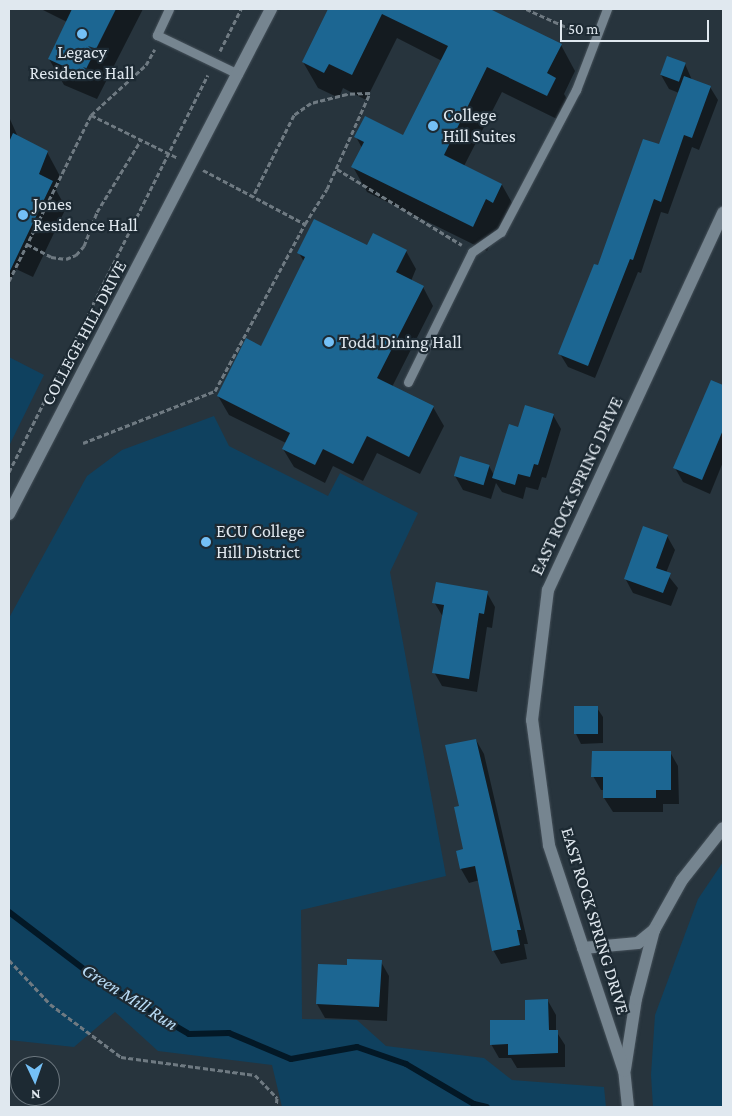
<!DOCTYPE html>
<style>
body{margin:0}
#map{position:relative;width:732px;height:1116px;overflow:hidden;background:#27343d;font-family:"Crimson Pro",serif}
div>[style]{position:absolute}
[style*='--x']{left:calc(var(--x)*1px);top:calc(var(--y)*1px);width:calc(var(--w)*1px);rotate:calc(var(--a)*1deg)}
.green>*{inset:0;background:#0f415f}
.shadow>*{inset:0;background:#0007}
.stream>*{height:6px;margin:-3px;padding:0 3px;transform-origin:3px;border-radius:3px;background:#031826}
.building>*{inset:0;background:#1c6692;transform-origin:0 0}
.path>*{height:3px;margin-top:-1.5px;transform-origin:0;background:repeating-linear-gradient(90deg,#6f7a82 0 5px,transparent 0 7.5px)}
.roads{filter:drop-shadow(0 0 1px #455059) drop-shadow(0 0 1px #455059)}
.service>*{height:9px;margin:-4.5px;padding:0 4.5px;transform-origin:4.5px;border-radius:4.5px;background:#768590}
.minor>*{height:12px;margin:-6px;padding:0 6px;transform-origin:6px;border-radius:6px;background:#768590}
.dots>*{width:14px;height:14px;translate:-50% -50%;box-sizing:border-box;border:2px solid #1d2a33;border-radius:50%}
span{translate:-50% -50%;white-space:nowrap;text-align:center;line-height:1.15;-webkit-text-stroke:4.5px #1d2a33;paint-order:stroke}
.poi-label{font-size:18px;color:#e0e8ef}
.left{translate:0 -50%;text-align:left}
.street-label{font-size:18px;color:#e0e8ef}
.water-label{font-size:19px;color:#b9dcf6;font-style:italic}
.frame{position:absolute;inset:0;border:10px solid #e0e8ef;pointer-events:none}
.north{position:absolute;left:10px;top:1056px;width:50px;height:50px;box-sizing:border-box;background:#1d2a33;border:1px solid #6b767e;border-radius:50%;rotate:177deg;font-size:14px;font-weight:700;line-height:20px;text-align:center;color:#e0e8ef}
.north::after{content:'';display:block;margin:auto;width:18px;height:22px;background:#74c0f6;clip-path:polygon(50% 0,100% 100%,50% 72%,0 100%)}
.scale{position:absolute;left:560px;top:20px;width:149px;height:22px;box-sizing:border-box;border:2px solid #e0e8ef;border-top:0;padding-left:6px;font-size:15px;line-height:18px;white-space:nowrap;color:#e0e8ef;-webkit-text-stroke:4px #1d2a33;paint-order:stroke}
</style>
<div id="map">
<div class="green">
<i style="clip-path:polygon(9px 357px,44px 375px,9px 446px)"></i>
<i style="clip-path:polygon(214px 416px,229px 446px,328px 496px,340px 473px,418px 513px,390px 572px,446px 876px,301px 910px,302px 1019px,357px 1020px,386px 1046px,484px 1058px,512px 1080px,604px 1087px,606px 1107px,282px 1107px,272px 1065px,158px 1051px,115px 1012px,74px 1047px,9px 1040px,9px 618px,87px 476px,122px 450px)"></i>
<i style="clip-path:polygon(723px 862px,723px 1107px,653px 1107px,651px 1075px,655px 1015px,698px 899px)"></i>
</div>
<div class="shadow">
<i style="clip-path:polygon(41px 9px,143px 9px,97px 99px,64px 85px,49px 59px,67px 22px)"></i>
<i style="clip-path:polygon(330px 9px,487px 9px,561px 45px,575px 71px,564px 94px,570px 104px,561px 121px,502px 92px,464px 166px,502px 185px,516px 210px,501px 224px,487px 251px,367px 192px,353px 167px,362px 148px,356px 137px,404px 137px,442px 61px,397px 38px,366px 100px,343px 88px,339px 98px,318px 88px,303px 62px)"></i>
<i style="clip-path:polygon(685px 64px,692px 80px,710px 87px,718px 100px,699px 150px,692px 147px,668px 214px,661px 212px,641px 273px,638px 272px,595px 378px,568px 367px,560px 354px,599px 267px,660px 145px,679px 93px,669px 89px,661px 75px)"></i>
<i style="clip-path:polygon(9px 117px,18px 137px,47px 152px,61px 178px,56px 190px,66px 208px,33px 277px,16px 269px,9px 284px)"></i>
<i style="clip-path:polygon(367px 247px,406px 251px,416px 269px,411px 281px,423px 287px,433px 306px,392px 387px,433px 407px,444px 426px,420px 474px,377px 453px,363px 481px,333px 466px,325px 483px,294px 467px,283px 449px,286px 443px,229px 415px,218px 396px,261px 347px,304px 262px,299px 253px)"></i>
<i style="clip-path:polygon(712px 382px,723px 387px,723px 462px,710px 494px,683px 482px,675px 468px)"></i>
<i style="clip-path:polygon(553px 415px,561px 429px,546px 478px,542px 477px,538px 490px,526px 487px,523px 499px,502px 492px,496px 483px,491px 499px,463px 490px,455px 476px,489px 466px,494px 475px,519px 429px)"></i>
<i style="clip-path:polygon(667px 536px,675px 550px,666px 573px,678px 588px,671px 606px,633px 593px,625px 578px)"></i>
<i style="clip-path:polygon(487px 593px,495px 607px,492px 628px,487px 627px,477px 692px,442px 686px,434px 672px,443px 617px,434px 602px)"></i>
<i style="clip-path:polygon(597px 708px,603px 717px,603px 743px,581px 744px,576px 734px)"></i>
<i style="clip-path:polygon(476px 740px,484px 754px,528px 944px,524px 944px,527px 959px,501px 964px,493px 950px,480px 880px,469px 883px,461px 869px,465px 850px,460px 807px)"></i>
<i style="clip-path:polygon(670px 752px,678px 766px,679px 804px,663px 804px,663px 812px,613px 812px,604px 798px,604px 790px,601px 790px,593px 776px)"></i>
<i style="clip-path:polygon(381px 962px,389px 976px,387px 1021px,325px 1018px,317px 1004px,348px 967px)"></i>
<i style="clip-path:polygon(548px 1001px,556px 1015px,556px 1031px,565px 1045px,565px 1067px,517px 1068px,511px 1058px,499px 1058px,491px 1044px,526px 1021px)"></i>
</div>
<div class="stream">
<i style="--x:9;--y:912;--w:116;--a:37.3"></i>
<i style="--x:101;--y:982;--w:102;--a:30.6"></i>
<i style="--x:189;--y:1034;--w:40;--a:-1.4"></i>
<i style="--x:229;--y:1033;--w:67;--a:22.8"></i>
<i style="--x:291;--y:1059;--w:67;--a:-10.3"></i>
<i style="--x:357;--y:1047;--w:52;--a:19.1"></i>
<i style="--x:406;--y:1064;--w:79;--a:30.5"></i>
<i style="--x:474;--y:1104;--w:13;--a:13"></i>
</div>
<div class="building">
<i style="clip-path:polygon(72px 9px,116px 9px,83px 75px,48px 59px)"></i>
<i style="clip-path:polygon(328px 9px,490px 9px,562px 44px,547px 73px,556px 78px,547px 96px,487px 67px,444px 155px,502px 184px,493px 203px,486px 199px,473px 227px,351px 167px,364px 142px,354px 137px,365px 116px,403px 135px,448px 46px,382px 14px,352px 75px,329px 64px,324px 73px,302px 62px)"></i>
<i style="left:667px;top:56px;width:20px;height:20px;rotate:20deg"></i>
<i style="clip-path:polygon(684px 76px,711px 86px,692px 138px,684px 135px,661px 202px,654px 199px,633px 260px,630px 259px,588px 366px,558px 354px,594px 264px,598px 265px,643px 139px,659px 144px)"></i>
<i style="clip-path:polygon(13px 133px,48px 151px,39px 174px,53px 181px,9px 273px,9px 142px)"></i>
<i style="clip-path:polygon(314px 219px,367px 245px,373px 233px,407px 250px,396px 272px,424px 286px,377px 378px,434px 406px,409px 457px,367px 436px,353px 464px,323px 449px,315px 465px,282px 449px,290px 433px,217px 396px,246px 338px,261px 346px,305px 257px,297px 253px)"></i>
<i style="clip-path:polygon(711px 380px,723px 385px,723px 430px,702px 480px,673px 468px)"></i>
<i style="clip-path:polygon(525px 405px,554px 414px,538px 465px,534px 464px,530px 477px,518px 474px,515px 485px,492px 478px,509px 424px,518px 427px)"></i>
<i style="left:460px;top:456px;width:31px;height:21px;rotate:17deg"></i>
<i style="clip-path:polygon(643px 526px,668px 535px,656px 568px,671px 573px,663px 593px,624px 579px)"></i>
<i style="clip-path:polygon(436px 582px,488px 591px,484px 614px,479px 613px,469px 679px,432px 673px,444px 605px,432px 603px)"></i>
<i style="left:598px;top:706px;width:28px;height:24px;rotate:90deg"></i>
<i style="clip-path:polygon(476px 739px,521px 930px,517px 930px,520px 945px,492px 951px,475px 866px,460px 869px,456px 851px,463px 849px,454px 807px,459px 806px,445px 745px)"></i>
<i style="clip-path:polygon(592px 751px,671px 751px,671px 790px,656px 790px,656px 798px,603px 798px,603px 777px,591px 777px)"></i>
<i style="clip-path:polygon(347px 959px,382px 960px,379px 1007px,316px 1004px,318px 964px,347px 965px)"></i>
<i style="clip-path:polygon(548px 999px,549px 1030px,558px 1030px,558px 1053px,508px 1055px,508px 1044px,490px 1045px,490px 1020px,525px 1020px,525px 1000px)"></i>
</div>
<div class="path">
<i style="--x:526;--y:9;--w:61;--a:24.1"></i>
<i style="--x:220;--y:51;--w:47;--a:-63.4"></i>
<i style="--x:91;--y:115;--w:97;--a:26.3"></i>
<i style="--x:337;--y:169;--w:146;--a:31.3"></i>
<i style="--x:203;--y:170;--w:115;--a:27.9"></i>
<i style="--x:305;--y:224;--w:41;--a:-57.8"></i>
<i style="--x:327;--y:189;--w:105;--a:-65.9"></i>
<i style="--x:370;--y:93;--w:23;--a:178"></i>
<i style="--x:347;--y:94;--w:37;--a:166"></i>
<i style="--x:311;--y:103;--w:21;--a:145"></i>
<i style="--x:294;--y:115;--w:91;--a:116.8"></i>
<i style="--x:27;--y:244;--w:27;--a:28"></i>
<i style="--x:51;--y:257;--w:15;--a:8"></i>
<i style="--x:66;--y:259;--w:11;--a:-22"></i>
<i style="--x:76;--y:255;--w:12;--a:-48"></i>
<i style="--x:84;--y:246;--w:36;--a:-69"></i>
<i style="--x:97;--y:212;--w:84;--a:-58.6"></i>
<i style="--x:9;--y:281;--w:185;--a:-63.7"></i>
<i style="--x:91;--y:115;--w:74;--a:-42.3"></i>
<i style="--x:146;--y:65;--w:18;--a:-61"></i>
<i style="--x:83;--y:443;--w:142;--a:-21.5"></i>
<i style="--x:215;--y:391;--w:190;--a:-61.7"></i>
<i style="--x:9;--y:472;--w:444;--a:-63.4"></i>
<i style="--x:9;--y:960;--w:60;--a:47"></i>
<i style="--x:50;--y:1004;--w:89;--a:36.7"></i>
<i style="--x:121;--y:1057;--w:135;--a:7.7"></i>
<i style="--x:255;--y:1075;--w:32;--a:46"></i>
<i style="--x:277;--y:1098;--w:9;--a:96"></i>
</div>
<div class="roads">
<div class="service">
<i style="--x:169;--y:9;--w:29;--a:115"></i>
<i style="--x:157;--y:35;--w:90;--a:25.7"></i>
<i style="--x:408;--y:382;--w:145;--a:-63.8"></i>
<i style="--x:472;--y:252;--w:35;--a:-35"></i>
<i style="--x:501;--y:232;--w:161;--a:-62.2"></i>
<i style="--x:576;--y:90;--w:87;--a:-69.1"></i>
</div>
<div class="minor">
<i style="--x:9;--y:514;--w:569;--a:-62.58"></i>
<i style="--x:583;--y:948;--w:55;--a:-5.2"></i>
<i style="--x:638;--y:943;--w:21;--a:-39"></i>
<i style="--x:654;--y:930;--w:57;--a:-60.8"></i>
<i style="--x:682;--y:880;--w:66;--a:-51.7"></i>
<i style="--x:625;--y:1069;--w:71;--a:-81.1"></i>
<i style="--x:636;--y:999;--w:71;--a:-75.4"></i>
<i style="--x:628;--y:1107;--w:36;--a:-96"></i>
<i style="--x:624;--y:1071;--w:238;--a:-108.4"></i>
<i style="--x:549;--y:845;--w:126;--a:-97.7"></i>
<i style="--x:532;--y:720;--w:131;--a:-83"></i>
<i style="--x:548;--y:590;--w:416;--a:-65.1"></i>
</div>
</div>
<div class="dots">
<i style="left:82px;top:34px;background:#74c0f6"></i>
<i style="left:433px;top:126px;background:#74c0f6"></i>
<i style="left:23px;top:215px;background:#74c0f6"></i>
<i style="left:329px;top:342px;background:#74c0f6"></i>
<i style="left:206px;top:542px;background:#74c0f6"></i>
</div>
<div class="poi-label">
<span style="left:82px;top:63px">Legacy<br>Residence Hall</span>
<span class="left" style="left:443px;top:126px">College<br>Hill Suites</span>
<span class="left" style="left:33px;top:215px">Jones<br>Residence Hall</span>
<span class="left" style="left:339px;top:342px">Todd Dining Hall</span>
<span class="left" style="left:216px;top:542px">ECU College<br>Hill District</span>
</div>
<div class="street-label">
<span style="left:84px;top:333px;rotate:-62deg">COLLEGE HILL DRIVE</span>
<span style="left:577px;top:486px;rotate:-65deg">EAST ROCK SPRING DRIVE</span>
<span style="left:595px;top:921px;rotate:73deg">EAST ROCK SPRING DRIVE</span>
</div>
<div class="water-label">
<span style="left:130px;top:997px;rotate:32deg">Green Mill Run</span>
</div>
<div class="frame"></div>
<div class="north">N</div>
<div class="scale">50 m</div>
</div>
